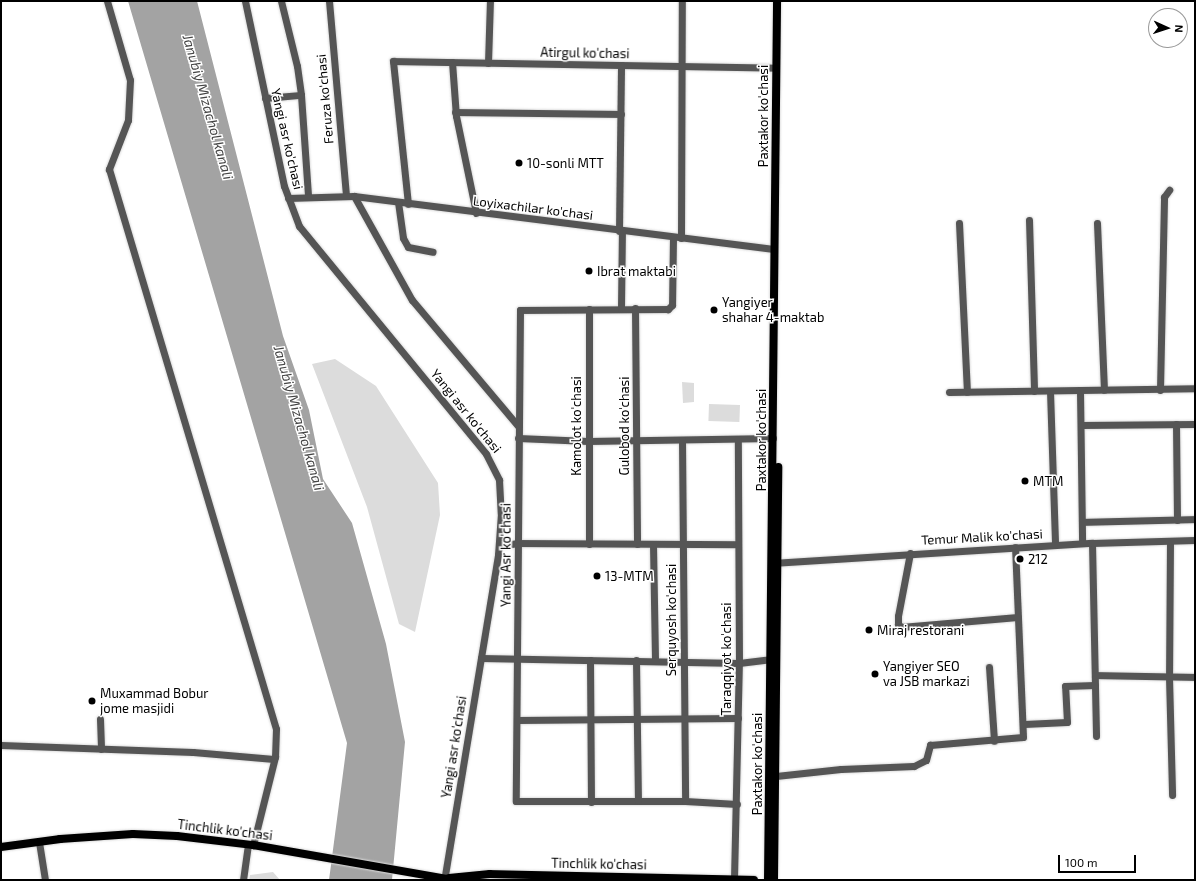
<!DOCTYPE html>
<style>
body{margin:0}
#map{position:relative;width:1196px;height:881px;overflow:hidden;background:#fff;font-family:"Exo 2",sans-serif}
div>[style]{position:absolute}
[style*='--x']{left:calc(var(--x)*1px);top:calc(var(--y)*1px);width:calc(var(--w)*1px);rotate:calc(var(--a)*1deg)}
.green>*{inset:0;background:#dcdcdc;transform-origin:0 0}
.water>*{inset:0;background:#a3a3a3}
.roads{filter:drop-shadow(0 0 1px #dbdbdb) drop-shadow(0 0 1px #dbdbdb)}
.minor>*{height:7px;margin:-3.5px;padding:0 3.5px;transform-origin:3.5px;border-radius:3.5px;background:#555}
.major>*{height:8px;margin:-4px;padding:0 4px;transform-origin:4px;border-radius:4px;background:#000}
.dots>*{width:11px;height:11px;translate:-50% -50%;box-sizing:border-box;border:2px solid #fff;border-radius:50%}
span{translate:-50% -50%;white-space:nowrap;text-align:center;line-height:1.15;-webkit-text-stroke:3px #fff;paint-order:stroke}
.street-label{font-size:13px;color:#000}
.poi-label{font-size:13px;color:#000}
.left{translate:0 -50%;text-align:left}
.water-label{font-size:14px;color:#444;font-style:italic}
.frame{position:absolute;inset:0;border:2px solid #000;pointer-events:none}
.north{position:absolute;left:1148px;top:8px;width:40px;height:40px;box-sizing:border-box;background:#fff;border:1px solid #999;border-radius:50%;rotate:93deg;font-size:11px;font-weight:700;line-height:16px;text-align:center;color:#000}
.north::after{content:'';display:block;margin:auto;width:14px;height:18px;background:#000;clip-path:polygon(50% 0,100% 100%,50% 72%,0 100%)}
.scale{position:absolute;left:1058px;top:855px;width:78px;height:18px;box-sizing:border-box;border:2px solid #000;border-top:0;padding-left:5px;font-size:12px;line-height:14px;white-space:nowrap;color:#000;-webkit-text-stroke:3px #fff;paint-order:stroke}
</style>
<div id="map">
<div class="green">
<i style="clip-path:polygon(335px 359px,376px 386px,438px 483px,440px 515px,415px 632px,399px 624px,367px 507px,312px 364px)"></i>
<i style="clip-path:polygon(682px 382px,694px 383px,694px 402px,683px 403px)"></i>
<i style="left:709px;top:404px;width:31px;height:17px;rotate:2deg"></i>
<i style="clip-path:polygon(273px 872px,280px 880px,249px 880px,250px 875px)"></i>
</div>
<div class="water">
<i style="clip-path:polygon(128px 1px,197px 1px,283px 336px,309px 410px,323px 479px,352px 523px,386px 644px,405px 742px,392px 880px,329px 880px,347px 743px)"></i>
</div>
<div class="roads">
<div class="minor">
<i style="--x:107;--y:1;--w:82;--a:73.8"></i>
<i style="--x:130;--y:80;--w:40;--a:92.9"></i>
<i style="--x:128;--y:120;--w:53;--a:111.2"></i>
<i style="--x:109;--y:169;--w:584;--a:73.39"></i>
<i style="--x:276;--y:729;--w:28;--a:92"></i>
<i style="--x:275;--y:757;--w:91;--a:104"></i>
<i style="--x:245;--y:1;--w:189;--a:78.1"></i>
<i style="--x:284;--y:186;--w:43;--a:69.4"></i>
<i style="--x:299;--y:226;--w:295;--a:50.6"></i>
<i style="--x:486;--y:454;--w:29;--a:63"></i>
<i style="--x:499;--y:480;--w:33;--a:87"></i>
<i style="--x:501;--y:513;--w:42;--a:94.1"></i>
<i style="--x:498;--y:555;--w:329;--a:99.4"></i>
<i style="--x:281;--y:1;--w:67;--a:76.2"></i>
<i style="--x:297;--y:66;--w:29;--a:82"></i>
<i style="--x:301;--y:95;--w:101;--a:86"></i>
<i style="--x:329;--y:1;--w:195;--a:85"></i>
<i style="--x:452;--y:62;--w:54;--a:85.8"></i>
<i style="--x:456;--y:116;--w:99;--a:78.3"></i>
<i style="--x:488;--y:63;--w:62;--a:-88.2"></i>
<i style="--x:265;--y:98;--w:36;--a:-5"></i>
<i style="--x:455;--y:112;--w:166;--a:0.7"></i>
<i style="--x:354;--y:196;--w:119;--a:60.9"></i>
<i style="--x:412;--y:300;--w:165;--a:49.9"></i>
<i style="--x:288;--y:198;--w:66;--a:-1.7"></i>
<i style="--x:354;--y:196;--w:423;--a:7.2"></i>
<i style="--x:398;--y:202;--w:36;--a:82"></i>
<i style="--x:403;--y:238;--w:10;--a:61"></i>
<i style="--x:408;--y:247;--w:25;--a:11"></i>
<i style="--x:408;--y:204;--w:144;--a:-96"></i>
<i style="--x:393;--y:61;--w:383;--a:1"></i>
<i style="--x:1029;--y:220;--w:171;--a:88.3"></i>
<i style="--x:959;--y:223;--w:169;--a:87.3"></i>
<i style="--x:1097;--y:223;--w:167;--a:87.6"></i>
<i style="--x:619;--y:231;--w:166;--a:-89.3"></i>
<i style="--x:673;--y:237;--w:68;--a:90.8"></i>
<i style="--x:672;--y:305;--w:6;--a:135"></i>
<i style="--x:668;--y:309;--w:148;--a:179.6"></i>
<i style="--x:520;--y:310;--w:491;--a:90.5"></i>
<i style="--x:516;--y:801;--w:169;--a:0"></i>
<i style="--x:685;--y:801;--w:52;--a:3.3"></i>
<i style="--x:681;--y:238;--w:237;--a:-89.8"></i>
<i style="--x:621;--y:308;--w:77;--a:-89.3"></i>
<i style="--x:635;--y:308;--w:236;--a:89.5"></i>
<i style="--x:1160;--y:390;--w:193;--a:-88.8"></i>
<i style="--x:1164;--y:197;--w:9;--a:-54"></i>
<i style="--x:1050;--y:391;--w:154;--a:88.1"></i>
<i style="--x:1080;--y:391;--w:152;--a:89.2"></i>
<i style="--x:949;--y:392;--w:246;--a:-0.9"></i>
<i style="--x:1176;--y:424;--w:96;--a:89.4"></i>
<i style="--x:1081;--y:425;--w:114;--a:-0.5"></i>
<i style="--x:518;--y:438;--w:70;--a:2.5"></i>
<i style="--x:588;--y:441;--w:185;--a:-0.9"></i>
<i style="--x:682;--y:440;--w:361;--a:89.5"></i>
<i style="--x:1082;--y:522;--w:113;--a:-1.5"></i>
<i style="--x:1170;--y:541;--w:136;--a:90.4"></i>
<i style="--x:1169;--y:677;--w:118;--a:88.5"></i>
<i style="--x:1092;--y:543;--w:193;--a:88.8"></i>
<i style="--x:589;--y:544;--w:235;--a:-90"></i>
<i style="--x:653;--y:544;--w:116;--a:89"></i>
<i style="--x:499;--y:546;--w:19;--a:-9"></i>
<i style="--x:518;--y:543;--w:220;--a:0.3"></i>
<i style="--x:910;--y:553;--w:64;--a:100.8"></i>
<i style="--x:898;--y:616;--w:8;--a:90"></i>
<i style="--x:898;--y:624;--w:4;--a:45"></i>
<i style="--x:901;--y:627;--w:117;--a:-4.9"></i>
<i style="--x:772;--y:563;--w:321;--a:-3.6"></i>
<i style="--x:1092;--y:543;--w:103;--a:-1.7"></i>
<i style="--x:481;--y:658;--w:258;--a:1.1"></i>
<i style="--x:739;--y:663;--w:31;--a:-7"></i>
<i style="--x:590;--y:660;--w:142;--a:89.6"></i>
<i style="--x:636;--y:660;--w:141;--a:89.2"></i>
<i style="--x:989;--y:667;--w:74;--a:86.1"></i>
<i style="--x:1095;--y:675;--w:100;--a:1.1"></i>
<i style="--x:100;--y:719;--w:30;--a:88"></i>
<i style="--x:517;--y:720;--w:221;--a:-0.5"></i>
<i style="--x:1024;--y:724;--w:43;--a:-2.7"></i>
<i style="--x:1067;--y:722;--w:36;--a:-93"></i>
<i style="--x:1065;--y:686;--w:30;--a:-2"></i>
<i style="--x:1;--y:745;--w:192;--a:2.1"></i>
<i style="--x:193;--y:752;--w:81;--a:4.9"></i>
<i style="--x:776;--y:776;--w:65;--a:-6.1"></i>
<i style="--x:841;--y:769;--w:73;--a:-2.4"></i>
<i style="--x:914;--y:766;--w:13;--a:-27"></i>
<i style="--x:926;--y:760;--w:16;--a:-75"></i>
<i style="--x:930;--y:745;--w:93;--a:-4.9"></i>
<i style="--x:1023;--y:737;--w:190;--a:-92.4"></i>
<i style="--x:39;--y:842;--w:38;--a:81"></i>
<i style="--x:734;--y:879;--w:216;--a:-88.7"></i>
<i style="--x:739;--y:663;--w:224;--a:-90.3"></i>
<i style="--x:243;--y:880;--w:35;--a:-82"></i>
</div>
<div class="major">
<i style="--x:1;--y:847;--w:60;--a:-7.7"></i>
<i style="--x:60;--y:839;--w:73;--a:-3.9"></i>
<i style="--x:133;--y:834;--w:44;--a:2.6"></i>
<i style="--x:177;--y:836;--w:77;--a:6.8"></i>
<i style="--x:253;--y:845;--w:204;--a:9.9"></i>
<i style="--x:449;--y:878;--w:41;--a:-5.6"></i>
<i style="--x:490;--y:874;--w:264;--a:1.3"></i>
<i style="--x:768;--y:880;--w:879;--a:-89.41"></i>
<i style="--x:774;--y:880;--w:413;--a:-89.4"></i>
</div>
</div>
<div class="dots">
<i style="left:519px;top:163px;background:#000"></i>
<i style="left:589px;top:271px;background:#000"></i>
<i style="left:714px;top:310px;background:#000"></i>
<i style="left:1025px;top:481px;background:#000"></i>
<i style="left:1020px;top:559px;background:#000"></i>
<i style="left:597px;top:576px;background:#000"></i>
<i style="left:869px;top:630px;background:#000"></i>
<i style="left:875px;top:674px;background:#000"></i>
<i style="left:92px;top:701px;background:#000"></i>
</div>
<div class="street-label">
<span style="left:585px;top:53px;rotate:1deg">Atirgul ko'chasi</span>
<span style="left:325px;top:99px;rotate:-95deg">Feruza ko'chasi</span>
<span style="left:763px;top:116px;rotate:-90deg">Paxtakor ko'chasi</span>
<span style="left:287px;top:139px;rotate:77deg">Yangi asr ko'chasi</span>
<span style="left:533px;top:208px;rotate:7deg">Loyixachilar ko'chasi</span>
<span style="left:466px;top:411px;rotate:51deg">Yangi asr ko'chasi</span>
<span style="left:576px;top:426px;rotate:-90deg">Kamolot ko'chasi</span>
<span style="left:624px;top:426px;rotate:-90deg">Gulobod ko'chasi</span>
<span style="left:761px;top:440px;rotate:-90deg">Paxtakor ko'chasi</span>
<span style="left:982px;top:537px;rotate:-3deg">Temur Malik ko'chasi</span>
<span style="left:506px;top:555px;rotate:-90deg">Yangi Asr ko'chasi</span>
<span style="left:671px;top:620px;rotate:-90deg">Serquyosh ko'chasi</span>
<span style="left:726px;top:659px;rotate:-90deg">Taraqqiyot ko'chasi</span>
<span style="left:454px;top:747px;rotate:-81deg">Yangi asr ko'chasi</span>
<span style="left:757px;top:764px;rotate:-90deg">Paxtakor ko'chasi</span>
<span style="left:225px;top:830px;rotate:7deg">Tinchlik ko'chasi</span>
<span style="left:599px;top:864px;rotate:1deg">Tinchlik ko'chasi</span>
</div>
<div class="poi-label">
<span class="left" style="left:527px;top:163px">10-sonli MTT</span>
<span class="left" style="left:597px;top:271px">Ibrat maktabi</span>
<span class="left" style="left:722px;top:310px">Yangiyer<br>shahar 4-maktab</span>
<span class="left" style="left:1033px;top:481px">MTM</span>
<span class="left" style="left:1028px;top:559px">212</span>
<span class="left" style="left:605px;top:576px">13-MTM</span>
<span class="left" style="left:877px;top:630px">Miraj restorani</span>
<span class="left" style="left:883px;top:674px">Yangiyer SEO<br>va JSB markazi</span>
<span class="left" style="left:100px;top:701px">Muxammad Bobur<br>jome masjidi</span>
</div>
<div class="water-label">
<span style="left:208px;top:107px;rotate:74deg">Janubiy Mizachol kanali</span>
<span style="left:299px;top:418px;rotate:74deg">Janubiy Mizachol kanali</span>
</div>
<div class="frame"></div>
<div class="north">N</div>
<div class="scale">100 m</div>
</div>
